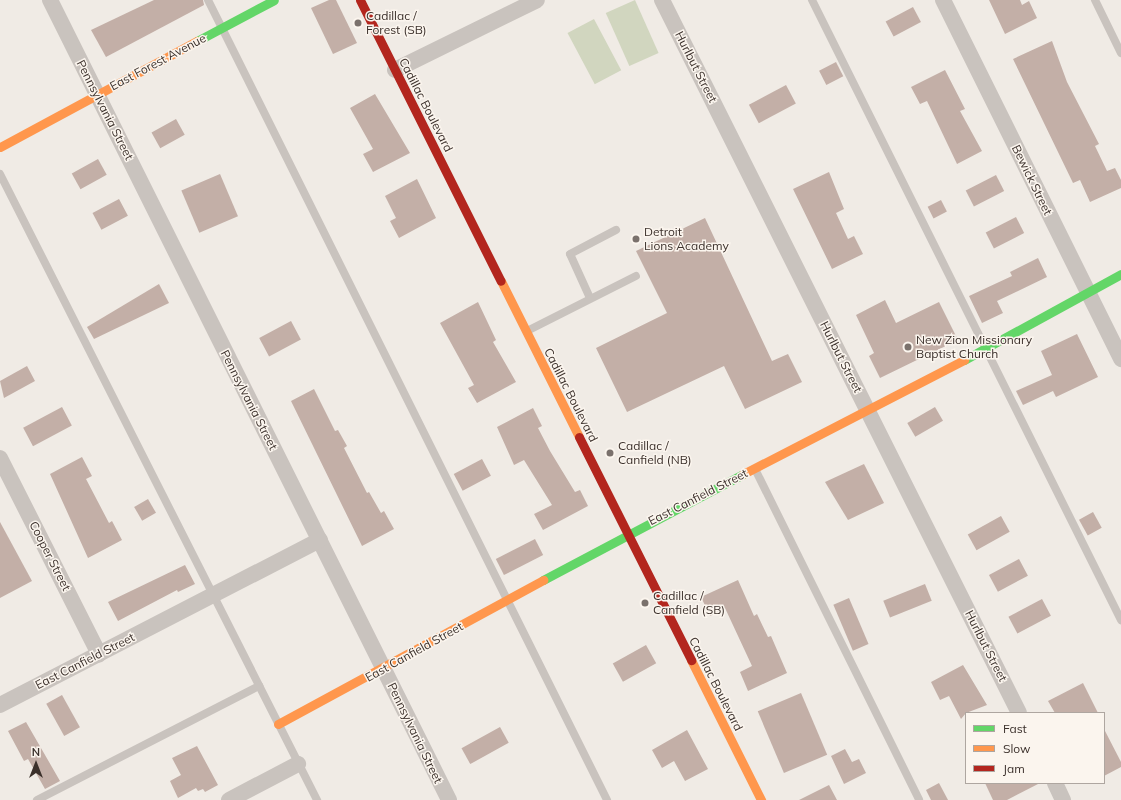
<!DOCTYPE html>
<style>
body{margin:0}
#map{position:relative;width:1121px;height:800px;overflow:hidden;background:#f0ebe5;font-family:Mulish,sans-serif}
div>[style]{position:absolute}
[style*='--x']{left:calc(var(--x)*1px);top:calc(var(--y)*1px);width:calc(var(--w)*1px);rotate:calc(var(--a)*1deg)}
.green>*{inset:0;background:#d1d6bf;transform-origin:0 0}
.building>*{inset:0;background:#c3afa7;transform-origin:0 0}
.lane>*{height:8px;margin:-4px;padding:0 4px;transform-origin:4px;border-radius:4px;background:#c9c3be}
.street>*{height:16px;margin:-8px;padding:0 8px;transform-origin:8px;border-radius:8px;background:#c9c3be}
.fast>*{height:9px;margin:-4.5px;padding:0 4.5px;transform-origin:4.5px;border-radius:4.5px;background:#63d668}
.slow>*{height:9px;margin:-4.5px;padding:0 4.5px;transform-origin:4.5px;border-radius:4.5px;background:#ff974d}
.jam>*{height:9px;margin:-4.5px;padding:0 4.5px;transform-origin:4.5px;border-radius:4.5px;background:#b3261e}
.dots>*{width:11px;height:11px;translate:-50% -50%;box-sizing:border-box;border:2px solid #fbf5ee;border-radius:50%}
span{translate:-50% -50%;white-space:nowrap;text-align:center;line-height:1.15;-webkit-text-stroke:3px #fbf5ee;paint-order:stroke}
.poi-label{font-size:12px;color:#3b302b}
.left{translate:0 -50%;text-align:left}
.street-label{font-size:12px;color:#3b302b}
.legend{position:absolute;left:965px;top:712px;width:140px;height:72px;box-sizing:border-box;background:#fbf5ee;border:1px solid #aea6a0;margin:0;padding:5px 7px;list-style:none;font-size:12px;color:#3b302b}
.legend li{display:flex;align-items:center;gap:8px;height:20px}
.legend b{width:20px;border:1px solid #aea6a0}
.north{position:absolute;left:16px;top:744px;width:40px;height:40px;-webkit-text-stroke:3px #fbf5ee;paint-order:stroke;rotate:0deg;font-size:11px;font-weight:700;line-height:16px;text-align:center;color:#3b302b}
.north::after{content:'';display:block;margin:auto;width:14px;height:18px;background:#3b302b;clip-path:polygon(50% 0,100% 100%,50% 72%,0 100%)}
</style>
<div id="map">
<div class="green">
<i style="left:635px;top:0;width:58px;height:32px;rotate:66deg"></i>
<i style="left:594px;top:19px;width:58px;height:30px;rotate:62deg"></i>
</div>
<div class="building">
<i style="clip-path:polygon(154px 0,203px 0,204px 5px,106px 57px,91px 30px)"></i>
<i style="clip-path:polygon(329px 0,336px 0,357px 43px,333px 54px,311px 8px)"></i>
<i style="clip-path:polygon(989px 0,1020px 0,1022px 5px,1029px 1px,1037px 18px,1005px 34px)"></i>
<i style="left:913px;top:7px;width:17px;height:31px;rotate:62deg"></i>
<i style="clip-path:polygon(1052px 41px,1067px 82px,1099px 144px,1095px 146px,1107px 171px,1115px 168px,1121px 180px,1121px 188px,1090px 202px,1080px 180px,1073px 183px,1013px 59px)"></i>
<i style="left:836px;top:62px;width:16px;height:19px;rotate:63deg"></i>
<i style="clip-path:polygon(945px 70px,965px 109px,960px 111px,982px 151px,957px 164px,927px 101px,920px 104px,911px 87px)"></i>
<i style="left:786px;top:85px;width:21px;height:42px;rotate:62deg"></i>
<i style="clip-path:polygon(375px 94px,410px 153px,373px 172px,363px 154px,373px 149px,350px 108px)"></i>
<i style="left:176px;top:119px;width:18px;height:28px;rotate:61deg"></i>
<i style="left:98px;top:159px;width:18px;height:30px;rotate:61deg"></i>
<i style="clip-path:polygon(829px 172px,844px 209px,836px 213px,848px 239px,854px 236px,863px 254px,832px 269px,793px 189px)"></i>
<i style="left:220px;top:174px;width:46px;height:42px;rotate:67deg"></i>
<i style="left:996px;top:175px;width:18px;height:34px;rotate:63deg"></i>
<i style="clip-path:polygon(417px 179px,436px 218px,399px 238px,390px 221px,396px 218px,385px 196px)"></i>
<i style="left:119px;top:199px;width:19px;height:30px;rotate:62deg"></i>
<i style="left:941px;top:200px;width:13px;height:15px;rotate:63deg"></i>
<i style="left:1016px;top:217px;width:18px;height:34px;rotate:63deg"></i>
<i style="clip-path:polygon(705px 218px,772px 361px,788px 354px,802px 382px,745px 409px,724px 366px,627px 412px,596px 348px,667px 313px,636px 251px)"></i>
<i style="clip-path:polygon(1038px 258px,1047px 277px,997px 301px,1003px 313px,982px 323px,969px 296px,1012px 276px,1010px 272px)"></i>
<i style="clip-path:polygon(159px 284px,169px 303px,94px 339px,87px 327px)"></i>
<i style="clip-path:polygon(885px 300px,896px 323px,939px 302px,958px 340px,880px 378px,869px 356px,874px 353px,856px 315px)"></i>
<i style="clip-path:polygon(478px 302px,496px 340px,493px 342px,516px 382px,477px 403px,468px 388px,474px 385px,440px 323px)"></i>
<i style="left:291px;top:321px;width:21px;height:36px;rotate:62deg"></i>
<i style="clip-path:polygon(1077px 334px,1098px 377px,1056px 397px,1053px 391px,1023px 405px,1016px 391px,1052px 375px,1041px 351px)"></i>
<i style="clip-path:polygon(27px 366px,35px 381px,4px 398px,0 381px)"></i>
<i style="clip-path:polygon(314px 389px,335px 431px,338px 430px,347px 446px,344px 448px,367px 493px,369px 492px,381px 513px,384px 511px,394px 529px,362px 546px,291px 401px)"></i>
<i style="left:62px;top:407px;width:21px;height:44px;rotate:62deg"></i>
<i style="left:935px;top:407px;width:16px;height:32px;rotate:60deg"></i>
<i style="clip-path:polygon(533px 408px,542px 426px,538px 428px,550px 451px,575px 492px,580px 490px,588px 506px,543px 530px,534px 514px,552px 505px,524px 460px,514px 465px,497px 427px)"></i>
<i style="clip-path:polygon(82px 457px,92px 476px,86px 479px,109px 523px,112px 521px,122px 540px,88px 558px,50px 474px)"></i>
<i style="left:482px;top:459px;width:19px;height:32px;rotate:62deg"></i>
<i style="clip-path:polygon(864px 464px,884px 503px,848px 520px,825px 482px)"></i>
<i style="left:148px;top:499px;width:16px;height:16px;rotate:60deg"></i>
<i style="left:1093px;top:512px;width:18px;height:16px;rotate:61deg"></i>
<i style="left:1001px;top:516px;width:18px;height:38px;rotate:61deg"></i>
<i style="clip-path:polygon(0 522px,32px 581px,0 598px)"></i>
<i style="left:535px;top:539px;width:18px;height:44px;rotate:63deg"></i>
<i style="left:1019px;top:559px;width:19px;height:34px;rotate:62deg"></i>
<i style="clip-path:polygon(185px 565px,195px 584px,178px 592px,177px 590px,118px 621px,108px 602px)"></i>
<i style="clip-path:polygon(738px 580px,754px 616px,757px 614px,768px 637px,771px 636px,787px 673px,748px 691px,740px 672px,752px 666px,725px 608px,710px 616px,701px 597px)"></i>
<i style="left:925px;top:584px;width:18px;height:45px;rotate:68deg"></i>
<i style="left:849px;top:598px;width:50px;height:17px;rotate:67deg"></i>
<i style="left:1042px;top:599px;width:19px;height:38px;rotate:62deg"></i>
<i style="left:646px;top:645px;width:21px;height:38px;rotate:61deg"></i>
<i style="clip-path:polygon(963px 665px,987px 705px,966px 713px,961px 719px,949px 696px,940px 700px,931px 682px)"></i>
<i style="clip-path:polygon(1083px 683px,1098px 713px,1055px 713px,1048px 701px)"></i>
<i style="left:801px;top:693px;width:67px;height:47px;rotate:67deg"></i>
<i style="left:62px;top:695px;width:37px;height:18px;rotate:61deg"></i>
<i style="clip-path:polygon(26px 722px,60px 781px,45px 789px,28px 759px,24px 761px,8px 731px)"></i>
<i style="left:500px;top:727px;width:18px;height:44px;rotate:61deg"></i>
<i style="clip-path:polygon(1104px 729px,1121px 762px,1121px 767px,1104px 776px)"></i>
<i style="clip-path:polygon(687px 730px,708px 769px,685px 781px,674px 761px,662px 768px,652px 750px)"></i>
<i style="clip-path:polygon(197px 746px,218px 785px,205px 792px,203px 789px,198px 791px,196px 788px,178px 798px,170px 781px,181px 775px,172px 758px)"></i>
<i style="clip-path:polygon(845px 749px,852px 762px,859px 759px,866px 773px,844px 784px,831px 756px)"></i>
<i style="clip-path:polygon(939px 783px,948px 800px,931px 800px,926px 790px)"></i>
<i style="clip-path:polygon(985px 783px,1040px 783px,1007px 800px,993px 800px)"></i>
<i style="clip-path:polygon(829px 785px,837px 800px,799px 800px)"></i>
</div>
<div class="lane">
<i style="--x:208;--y:0;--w:894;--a:63.49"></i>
<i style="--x:812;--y:0;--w:693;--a:63.51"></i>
<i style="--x:1095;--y:0;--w:59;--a:63.9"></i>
<i style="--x:0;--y:174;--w:702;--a:63.14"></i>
<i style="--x:590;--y:298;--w:48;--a:-114.4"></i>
<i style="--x:570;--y:254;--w:52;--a:-27.6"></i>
<i style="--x:527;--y:331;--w:122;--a:-26.8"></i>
<i style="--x:755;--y:469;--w:369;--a:63.6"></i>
<i style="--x:37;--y:800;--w:250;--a:-27.2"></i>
</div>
<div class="street">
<i style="--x:50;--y:0;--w:894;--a:63.49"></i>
<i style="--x:662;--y:0;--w:797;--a:63.4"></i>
<i style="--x:943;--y:0;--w:401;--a:63.6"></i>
<i style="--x:395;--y:70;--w:158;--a:-26.2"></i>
<i style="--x:0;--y:458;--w:220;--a:63.2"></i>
<i style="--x:0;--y:705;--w:360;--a:-27.3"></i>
<i style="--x:1055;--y:783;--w:19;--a:65"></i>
<i style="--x:229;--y:800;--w:78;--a:-27.6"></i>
</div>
<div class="fast">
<i style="--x:197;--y:41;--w:87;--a:-28"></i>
<i style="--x:964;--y:360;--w:179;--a:-28.7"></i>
<i style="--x:543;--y:580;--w:226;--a:-27.9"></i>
</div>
<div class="slow">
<i style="--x:0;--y:147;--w:224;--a:-28.3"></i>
<i style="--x:501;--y:281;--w:174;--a:63.4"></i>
<i style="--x:743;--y:474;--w:249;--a:-27.3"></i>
<i style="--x:691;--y:660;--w:157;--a:63.4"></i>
<i style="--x:278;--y:724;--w:302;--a:-28.5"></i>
</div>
<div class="jam">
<i style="--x:360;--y:0;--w:314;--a:63.4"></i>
<i style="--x:579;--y:437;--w:250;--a:63.3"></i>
</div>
<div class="dots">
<i style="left:358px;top:23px;background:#7a716c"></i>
<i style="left:636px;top:239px;background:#7a716c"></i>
<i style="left:908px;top:347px;background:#7a716c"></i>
<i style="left:610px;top:453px;background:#7a716c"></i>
<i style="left:645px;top:603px;background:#7a716c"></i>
</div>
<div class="poi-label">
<span class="left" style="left:366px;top:23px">Cadillac /<br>Forest (SB)</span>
<span class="left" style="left:644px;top:239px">Detroit<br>Lions Academy</span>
<span class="left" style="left:916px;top:347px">New Zion Missionary<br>Baptist Church</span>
<span class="left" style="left:618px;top:453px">Cadillac /<br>Canfield (NB)</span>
<span class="left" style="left:653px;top:603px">Cadillac /<br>Canfield (SB)</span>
</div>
<div class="street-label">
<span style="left:158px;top:62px;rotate:-28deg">East Forest Avenue</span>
<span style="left:696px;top:67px;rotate:63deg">Hurlbut Street</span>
<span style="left:426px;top:105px;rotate:63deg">Cadillac Boulevard</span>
<span style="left:105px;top:110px;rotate:63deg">Pennsylvania Street</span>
<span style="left:1032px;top:180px;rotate:64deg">Bewick Street</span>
<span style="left:841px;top:357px;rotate:63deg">Hurlbut Street</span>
<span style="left:571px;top:395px;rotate:63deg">Cadillac Boulevard</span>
<span style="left:249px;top:400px;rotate:63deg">Pennsylvania Street</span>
<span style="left:698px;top:497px;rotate:-27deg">East Canfield Street</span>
<span style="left:50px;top:556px;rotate:63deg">Cooper Street</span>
<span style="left:986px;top:646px;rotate:63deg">Hurlbut Street</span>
<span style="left:414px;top:652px;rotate:-29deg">East Canfield Street</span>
<span style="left:85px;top:661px;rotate:-27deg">East Canfield Street</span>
<span style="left:716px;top:684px;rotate:63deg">Cadillac Boulevard</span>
<span style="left:415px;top:733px;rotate:64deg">Pennsylvania Street</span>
</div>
<ul class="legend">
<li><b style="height:5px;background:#63d668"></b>Fast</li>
<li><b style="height:5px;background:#ff974d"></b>Slow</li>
<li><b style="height:5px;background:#b3261e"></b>Jam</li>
</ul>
<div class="north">N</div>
</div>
